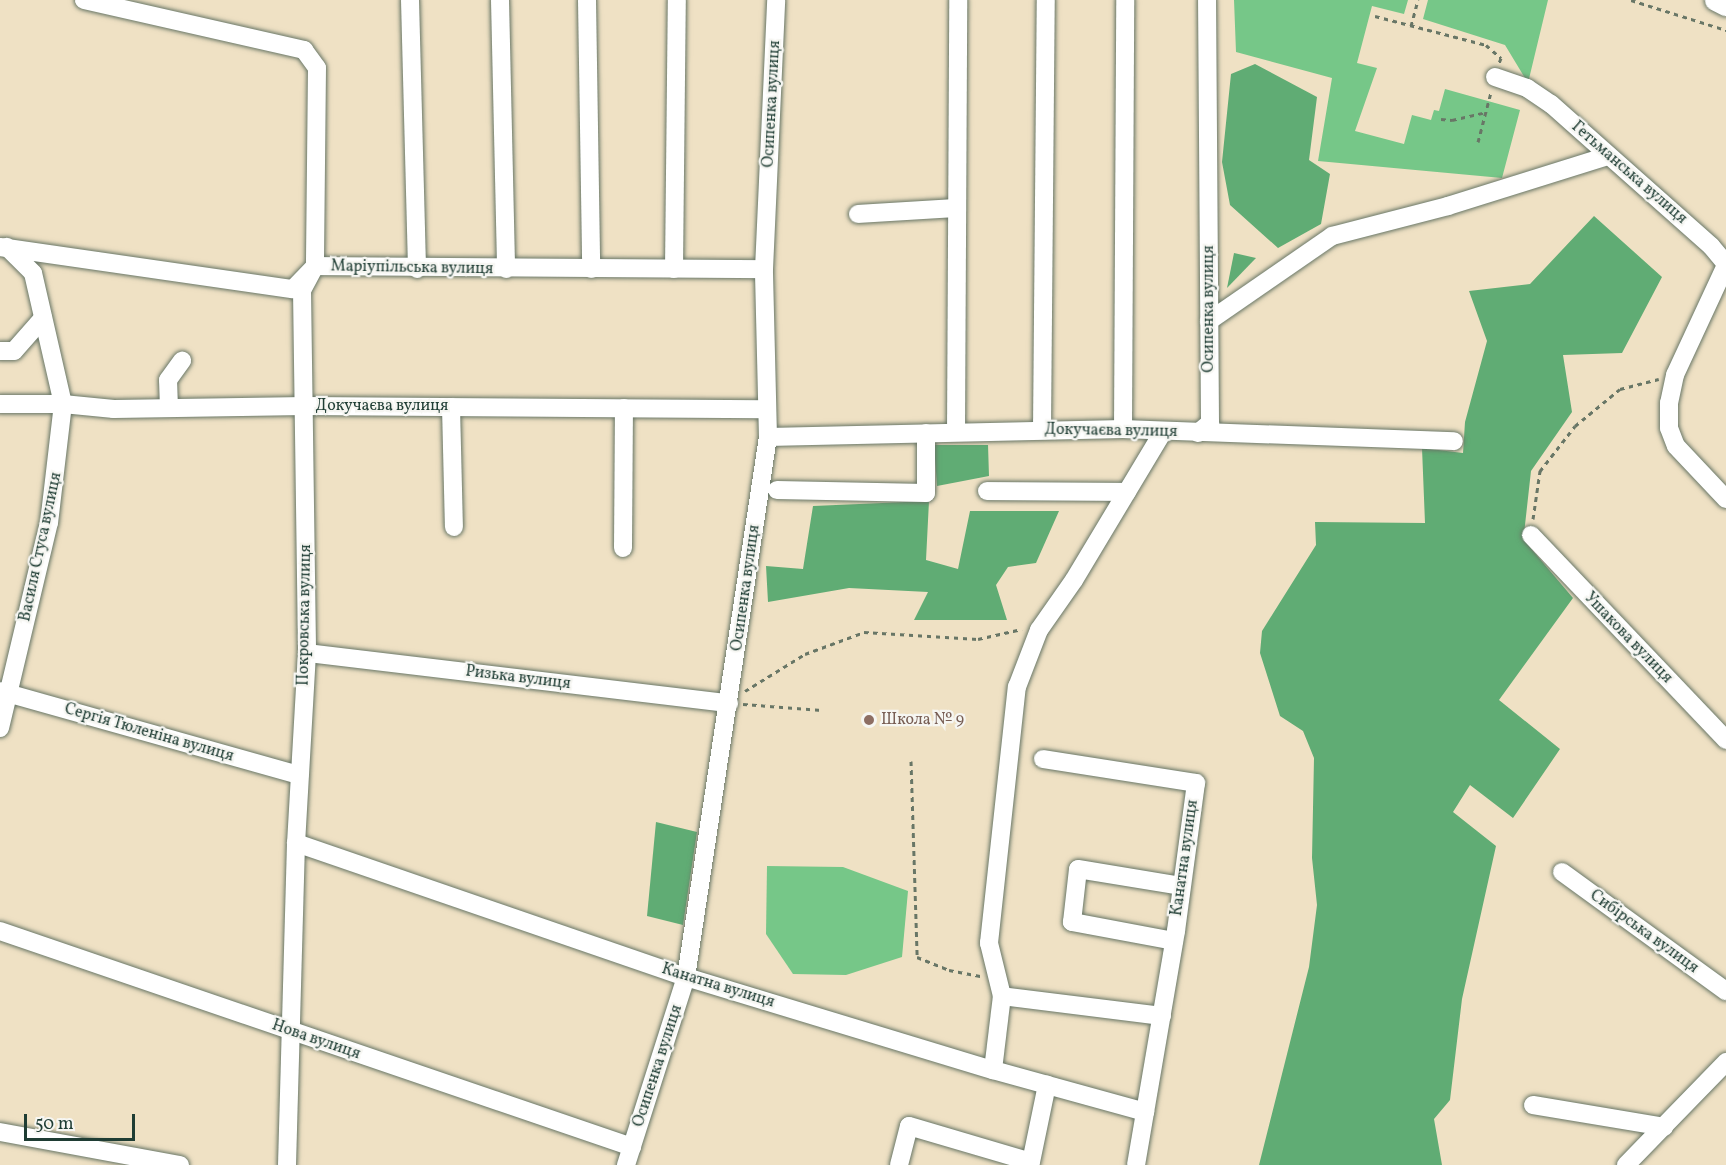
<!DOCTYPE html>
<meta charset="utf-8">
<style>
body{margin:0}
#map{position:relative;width:1726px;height:1165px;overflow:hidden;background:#efe1c4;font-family:Vollkorn,serif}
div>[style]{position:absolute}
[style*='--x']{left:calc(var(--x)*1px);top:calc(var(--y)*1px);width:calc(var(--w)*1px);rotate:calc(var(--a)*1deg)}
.green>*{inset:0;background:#76c788}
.forest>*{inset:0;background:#60ac74}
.path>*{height:3px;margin-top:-1.5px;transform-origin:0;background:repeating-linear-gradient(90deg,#687666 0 4.5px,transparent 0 9px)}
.roads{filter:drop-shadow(0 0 2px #687666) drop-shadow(0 0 2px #687666)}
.minor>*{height:18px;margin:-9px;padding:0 9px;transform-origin:9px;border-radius:9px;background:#fff}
.major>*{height:22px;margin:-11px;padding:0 11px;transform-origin:11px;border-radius:11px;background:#fff}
.dots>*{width:16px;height:16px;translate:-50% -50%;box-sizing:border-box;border:3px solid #f6f6f2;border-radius:50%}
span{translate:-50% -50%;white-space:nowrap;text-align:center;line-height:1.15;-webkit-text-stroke:4.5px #f6f6f2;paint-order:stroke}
.street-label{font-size:16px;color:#1f3d34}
.education-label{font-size:16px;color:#785e54}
.left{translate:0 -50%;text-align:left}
.scale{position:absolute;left:24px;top:1114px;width:111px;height:27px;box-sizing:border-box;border:3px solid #1f3d34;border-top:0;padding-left:8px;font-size:18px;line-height:21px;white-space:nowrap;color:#1f3d34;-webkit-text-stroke:4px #f6f6f2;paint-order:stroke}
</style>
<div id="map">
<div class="green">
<i style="clip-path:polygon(1234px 0,1408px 0,1404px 14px,1372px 6px,1357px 63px,1377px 68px,1355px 131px,1404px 144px,1412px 115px,1431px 120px,1434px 110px,1439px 111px,1445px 89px,1520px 110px,1502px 178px,1318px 161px,1332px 78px,1236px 52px)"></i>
<i style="clip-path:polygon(1428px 0,1548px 0,1528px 83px,1505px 45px,1423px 19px)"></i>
<i style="clip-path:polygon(767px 866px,843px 867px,908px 891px,902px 957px,846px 975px,793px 974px,766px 934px)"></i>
</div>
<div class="forest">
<i style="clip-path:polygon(1255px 64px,1317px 97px,1309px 160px,1330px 174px,1321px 224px,1278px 248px,1230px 205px,1222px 162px,1231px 74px)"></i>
<i style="clip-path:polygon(1594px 216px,1662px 277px,1622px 353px,1563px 355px,1572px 412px,1531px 471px,1524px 534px,1528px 545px,1573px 598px,1499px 700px,1560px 749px,1513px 818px,1470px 785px,1453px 812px,1496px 846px,1462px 999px,1450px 1100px,1434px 1119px,1442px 1165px,1259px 1165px,1309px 967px,1317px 905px,1312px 858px,1314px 758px,1303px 731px,1280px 716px,1260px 653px,1262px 631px,1316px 545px,1315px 522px,1425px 523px,1422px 448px,1463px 453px,1465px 422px,1487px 341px,1469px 291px,1530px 284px)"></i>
<i style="clip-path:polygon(1234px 253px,1256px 258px,1227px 288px)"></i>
<i style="clip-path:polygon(934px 445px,988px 445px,989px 476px,937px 486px)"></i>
<i style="clip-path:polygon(929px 501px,926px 560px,958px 569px,970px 511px,1059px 511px,1036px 563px,1008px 567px,996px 585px,1007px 620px,914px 620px,928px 592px,849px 588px,768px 602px,766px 566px,803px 569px,813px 506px)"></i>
<i style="clip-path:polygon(656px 822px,697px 832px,683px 925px,647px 916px)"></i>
</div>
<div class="path">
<i style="--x:1631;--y:0;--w:100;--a:17.5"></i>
<i style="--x:1375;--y:16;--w:115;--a:14.6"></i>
<i style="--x:1486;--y:45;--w:20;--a:41"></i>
<i style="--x:1501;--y:58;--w:5;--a:112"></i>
<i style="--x:1411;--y:26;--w:27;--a:-75"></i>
<i style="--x:1441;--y:119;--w:11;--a:5"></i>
<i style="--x:1452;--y:120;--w:35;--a:-13"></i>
<i style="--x:1478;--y:142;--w:52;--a:-75.4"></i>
<i style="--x:1533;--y:519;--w:49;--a:-81.7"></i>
<i style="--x:1540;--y:471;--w:57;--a:-52.1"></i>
<i style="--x:1575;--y:426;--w:58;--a:-39.4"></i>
<i style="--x:1620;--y:389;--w:40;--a:-14.4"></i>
<i style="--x:745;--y:691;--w:70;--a:-31.7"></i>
<i style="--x:805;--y:654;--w:63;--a:-20.4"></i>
<i style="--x:864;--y:632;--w:114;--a:3.5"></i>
<i style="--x:978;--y:639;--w:45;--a:-12.8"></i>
<i style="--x:743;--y:704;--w:79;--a:4.3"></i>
<i style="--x:911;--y:761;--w:196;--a:88.2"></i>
<i style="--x:917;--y:957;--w:35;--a:22"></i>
<i style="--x:949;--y:970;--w:33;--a:11"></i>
</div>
<div class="roads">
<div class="minor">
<i style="--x:84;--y:0;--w:226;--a:12.8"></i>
<i style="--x:304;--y:50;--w:22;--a:54"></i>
<i style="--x:317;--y:68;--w:198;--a:90.6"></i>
<i style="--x:315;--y:266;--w:27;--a:118"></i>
<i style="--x:302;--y:290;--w:363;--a:89.2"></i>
<i style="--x:307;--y:653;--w:190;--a:93.3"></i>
<i style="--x:296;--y:843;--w:322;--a:91.6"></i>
<i style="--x:410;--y:0;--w:269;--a:88.5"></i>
<i style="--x:500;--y:0;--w:269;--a:88.7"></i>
<i style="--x:587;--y:0;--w:269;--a:89.1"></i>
<i style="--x:1495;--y:77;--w:34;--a:19"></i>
<i style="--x:1527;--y:88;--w:29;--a:34"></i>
<i style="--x:1551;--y:104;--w:214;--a:41.6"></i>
<i style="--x:1711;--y:246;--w:23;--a:50"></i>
<i style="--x:858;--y:214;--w:97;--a:-3.5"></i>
<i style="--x:0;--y:247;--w:296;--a:8.2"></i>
<i style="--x:293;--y:289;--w:32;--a:-46"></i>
<i style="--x:315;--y:266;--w:449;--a:0.4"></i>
<i style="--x:1726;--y:265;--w:121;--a:114.9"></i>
<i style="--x:1675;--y:375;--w:29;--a:102"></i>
<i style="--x:1669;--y:403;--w:25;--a:90"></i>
<i style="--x:1669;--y:428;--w:19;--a:69"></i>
<i style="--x:1676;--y:446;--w:73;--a:46.7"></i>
<i style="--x:674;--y:269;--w:269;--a:-89.4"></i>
<i style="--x:1209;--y:321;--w:150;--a:-34.6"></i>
<i style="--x:1332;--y:236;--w:120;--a:-14.5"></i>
<i style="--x:1448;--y:206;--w:168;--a:-17.4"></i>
<i style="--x:0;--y:351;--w:14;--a:0"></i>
<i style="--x:14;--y:351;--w:44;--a:-48.7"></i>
<i style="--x:0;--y:404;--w:63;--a:0"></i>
<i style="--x:63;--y:404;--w:51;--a:5.6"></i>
<i style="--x:114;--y:409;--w:191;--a:-0.9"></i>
<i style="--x:305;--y:406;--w:459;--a:0.4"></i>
<i style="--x:451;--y:407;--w:120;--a:88.6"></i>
<i style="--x:169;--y:408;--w:28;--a:-92"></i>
<i style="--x:168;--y:380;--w:24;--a:-54"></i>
<i style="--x:1123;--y:429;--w:429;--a:-89.7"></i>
<i style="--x:1042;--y:430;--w:430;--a:-89.5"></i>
<i style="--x:956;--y:432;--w:432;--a:-89.7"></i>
<i style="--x:1198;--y:433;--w:16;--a:-40"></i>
<i style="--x:1210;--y:423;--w:423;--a:-90.4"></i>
<i style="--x:768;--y:437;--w:355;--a:-1.3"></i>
<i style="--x:1123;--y:429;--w:331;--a:2.1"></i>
<i style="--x:777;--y:490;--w:149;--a:1.2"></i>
<i style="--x:926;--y:493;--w:60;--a:-90"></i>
<i style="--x:987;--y:491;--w:140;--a:0.4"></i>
<i style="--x:1531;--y:535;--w:283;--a:46.4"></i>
<i style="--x:623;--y:548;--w:140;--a:-89.6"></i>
<i style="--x:307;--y:653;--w:425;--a:6.8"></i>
<i style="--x:0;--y:691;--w:311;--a:15.7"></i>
<i style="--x:0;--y:728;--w:211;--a:-76.6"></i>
<i style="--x:49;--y:523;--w:120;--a:-83.3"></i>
<i style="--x:63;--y:404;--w:134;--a:-102.9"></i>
<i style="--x:33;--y:273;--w:37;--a:-135"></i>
<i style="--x:1043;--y:759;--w:155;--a:8.9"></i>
<i style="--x:1196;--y:783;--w:149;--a:97.7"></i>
<i style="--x:1176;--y:931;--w:237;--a:99.7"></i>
<i style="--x:296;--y:843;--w:412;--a:19"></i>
<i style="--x:686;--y:977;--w:321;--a:16.9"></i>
<i style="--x:993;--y:1070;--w:158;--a:15.4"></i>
<i style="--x:1562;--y:872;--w:203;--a:36"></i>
<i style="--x:0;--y:931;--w:668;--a:18.87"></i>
<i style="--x:1174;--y:941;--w:104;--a:-169.4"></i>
<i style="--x:1072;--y:922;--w:53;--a:-83.5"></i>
<i style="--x:1078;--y:869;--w:104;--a:9.4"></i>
<i style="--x:1162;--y:1016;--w:161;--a:-172.9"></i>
<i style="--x:1002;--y:996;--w:55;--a:-103.8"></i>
<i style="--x:989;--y:943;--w:258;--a:-83.8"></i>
<i style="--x:1017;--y:687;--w:61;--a:-68.9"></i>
<i style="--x:1039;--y:630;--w:61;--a:-55"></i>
<i style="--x:1074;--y:580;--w:173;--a:-59"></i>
<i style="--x:993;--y:1070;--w:75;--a:-83.1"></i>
<i style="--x:1533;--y:1105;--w:133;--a:9.5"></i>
<i style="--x:0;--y:1132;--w:183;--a:10.4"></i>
<i style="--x:626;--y:1165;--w:197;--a:-72.3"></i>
<i style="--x:686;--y:977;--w:546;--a:-81.37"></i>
<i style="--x:768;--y:437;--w:168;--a:-91.4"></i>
<i style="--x:764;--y:269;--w:269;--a:-87.4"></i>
<i style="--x:899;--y:1165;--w:40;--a:-75.6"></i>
<i style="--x:909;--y:1126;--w:127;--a:16.4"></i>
<i style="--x:1031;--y:1162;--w:79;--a:-78.3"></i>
<i style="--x:1626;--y:1165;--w:144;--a:-45.8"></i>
</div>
<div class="major">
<i style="--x:1716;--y:0;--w:11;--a:27"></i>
</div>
</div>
<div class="dots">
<i style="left:869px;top:720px;background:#8d6e63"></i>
</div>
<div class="street-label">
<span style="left:772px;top:104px;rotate:-87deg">Осипенка вулиця</span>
<span style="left:1629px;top:173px;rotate:41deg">Гетьманська вулиця</span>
<span style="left:412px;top:268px;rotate:1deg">Маріупільська вулиця</span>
<span style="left:1209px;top:309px;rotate:-90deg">Осипенка вулиця</span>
<span style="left:382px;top:406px">Докучаєва вулиця</span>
<span style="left:1111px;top:431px;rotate:1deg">Докучаєва вулиця</span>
<span style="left:41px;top:547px;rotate:-78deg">Василя Стуса вулиця</span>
<span style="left:746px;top:588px;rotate:-82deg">Осипенка вулиця</span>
<span style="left:305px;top:615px;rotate:-89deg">Покровська вулиця</span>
<span style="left:1628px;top:638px;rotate:46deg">Ушакова вулиця</span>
<span style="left:518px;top:678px;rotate:7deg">Ризька вулиця</span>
<span style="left:149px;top:733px;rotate:16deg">Сергія Тюленіна вулиця</span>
<span style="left:1185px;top:858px;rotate:-82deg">Канатна вулиця</span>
<span style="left:1644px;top:932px;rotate:36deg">Сибірська вулиця</span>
<span style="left:718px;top:986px;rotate:17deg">Канатна вулиця</span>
<span style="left:316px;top:1040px;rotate:19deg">Нова вулиця</span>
<span style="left:658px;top:1066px;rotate:-72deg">Осипенка вулиця</span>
</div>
<div class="education-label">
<span class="left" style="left:881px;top:720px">Школа № 9</span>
</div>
<div class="scale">50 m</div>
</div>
